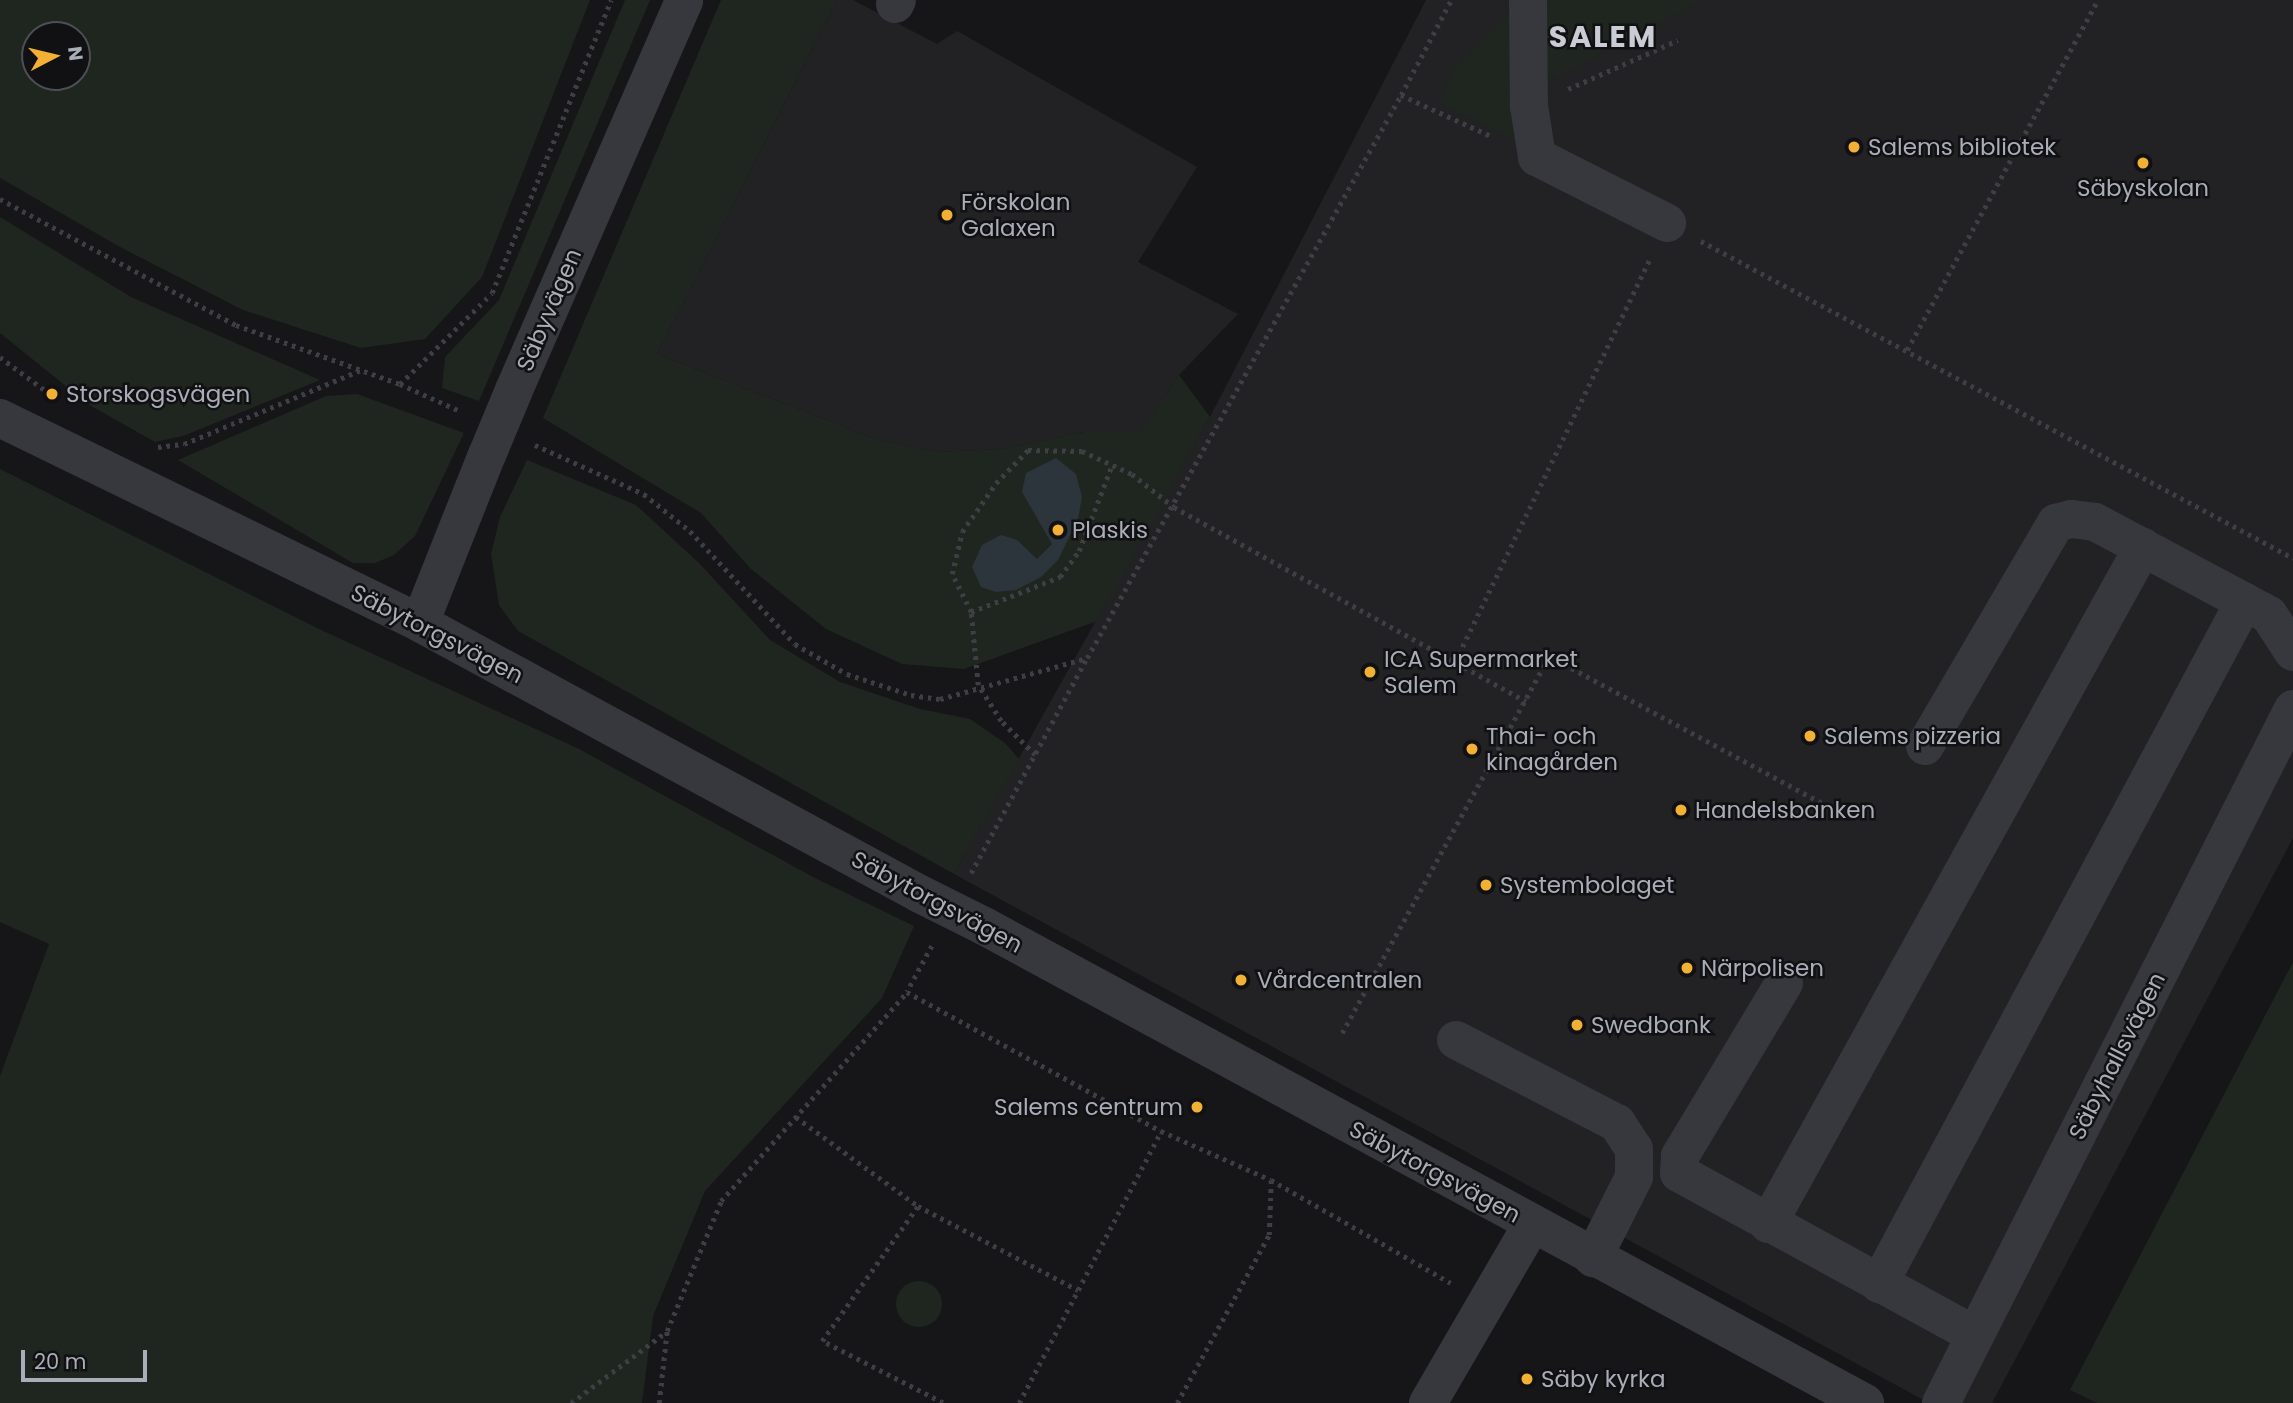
<!DOCTYPE html>
<meta charset="utf-8">
<style>
body{margin:0}
#map{position:relative;width:2293px;height:1403px;overflow:hidden;background:#161618;font-family:Poppins,sans-serif}
div>[style]{position:absolute}
[style*='--x']{left:calc(var(--x)*1px);top:calc(var(--y)*1px);width:calc(var(--w)*1px);rotate:calc(var(--a)*1deg)}
.built>*{inset:0;background:#222225}
.green>*{inset:0;background:#1e261f}
.round{border-radius:50%}
.water>*{inset:0;background:#2c353c}
.path>*{height:4.5px;margin-top:-2.25px;transform-origin:0;background:repeating-linear-gradient(90deg,#3d3f44 0 3.5px,transparent 0 8.5px)}
.minor>*{height:38px;margin:-19px;padding:0 19px;transform-origin:19px;border-radius:19px;background:#37383d}
.minor-bridge>*{height:38px;margin:-19px;padding:0 19px;transform-origin:19px;border-radius:19px;background:#37383d}
.dots>*{width:19px;height:19px;translate:-50% -50%;box-sizing:border-box;border:4px solid #111113;border-radius:50%}
span{translate:-50% -50%;white-space:nowrap;text-align:center;line-height:1.15;-webkit-text-stroke:5px #111113;paint-order:stroke}
.poi-label{font-size:23px;color:#a8adb8}
.left{translate:0 -50%;text-align:left}
.right{translate:-100% -50%;text-align:right}
.street-label{font-size:23px;color:#a8adb8}
.district-label{font-size:30px;color:#c9ccd4;font-weight:700;letter-spacing:2px}
.north{position:absolute;left:21px;top:21px;width:70px;height:70px;box-sizing:border-box;background:#111113;border:2px solid #4d4f55;border-radius:50%;rotate:83deg;font-size:19px;font-weight:700;line-height:28px;text-align:center;color:#a8adb8}
.north::after{content:'';display:block;margin:auto;width:24px;height:32px;background:#f2b134;clip-path:polygon(50% 0,100% 100%,50% 72%,0 100%)}
.scale{position:absolute;left:21px;top:1350px;width:126px;height:32px;box-sizing:border-box;border:4px solid #a8adb8;border-top:0;padding-left:9px;font-size:21px;line-height:24px;white-space:nowrap;color:#a8adb8;-webkit-text-stroke:5px #111113;paint-order:stroke}
</style>
<div id="map">
<div class="built">
<i style="clip-path:polygon(837px 0,853px 0,937px 44px,957px 31px,1197px 167px,1138px 262px,1238px 314px,1179px 375px,1141px 432px,1084px 432px,1001px 449px,938px 452px,878px 440px,657px 354px)"></i>
<i style="clip-path:polygon(1426px 0,2293px 0,2293px 838px,1992px 1403px,1929px 1403px,954px 874px,1210px 417px)"></i>
</div>
<div class="green">
<i style="clip-path:polygon(evenodd,0 0,590px 0,482px 277px,425px 339px,361px 348px,243px 310px,120px 247px,0 178px,0 0,35px 35px,77px 35px,77px 77px,35px 77px,35px 35px)"></i>
<i style="clip-path:polygon(625px 0,650px 0,479px 401px,442px 388px,445px 357px,499px 300px)"></i>
<i style="clip-path:polygon(721px 0,837px 0,657px 354px,878px 440px,938px 452px,1001px 449px,1084px 432px,1141px 431px,1179px 375px,1210px 417px,1097px 621px,964px 669px,902px 664px,826px 629px,750px 568px,701px 513px,543px 418px)"></i>
<i style="clip-path:polygon(1542px 0,1705px 0,1536px 86px)"></i>
<i style="clip-path:polygon(1520px 5px,1516px 140px,1439px 103px,1454px 67px)"></i>
<i style="clip-path:polygon(0 217px,131px 297px,320px 380px,183px 436px,155px 442px,88px 404px,0 333px)"></i>
<i style="clip-path:polygon(357px 394px,464px 433px,415px 536px,394px 555px,375px 563px,353px 563px,178px 460px,326px 396px)"></i>
<i style="clip-path:polygon(527px 460px,636px 505px,699px 563px,770px 640px,840px 682px,920px 709px,970px 719px,1005px 743px,1019px 759px,954px 874px,518px 631px,499px 605px,491px 554px,500px 517px)"></i>
<i style="clip-path:polygon(0 469px,317px 628px,579px 749px,813px 877px,914px 926px,882px 998px,705px 1191px,653px 1316px,642px 1403px,0 1403px,0 1076px,49px 944px,0 922px)"></i>
<i style="clip-path:polygon(2293px 962px,2293px 1403px,2097px 1403px,2070px 1390px)"></i>
<i class="round" style="left:896px;top:1281px;width:46px;height:46px"></i>
</div>
<div class="water">
<i style="clip-path:polygon(1056px 458px,1076px 474px,1082px 497px,1078px 519px,1058px 560px,1041px 577px,1016px 590px,996px 592px,981px 587px,972px 567px,982px 545px,1001px 535px,1017px 540px,1037px 559px,1052px 544px,1022px 492px,1026px 473px)"></i>
</div>
<div class="path">
<i style="--x:1568;--y:89;--w:120;--a:-24"></i>
<i style="--x:1401;--y:95;--w:107;--a:-62.2"></i>
<i style="--x:0;--y:199;--w:268;--a:28.1"></i>
<i style="--x:236;--y:325;--w:174;--a:19.8"></i>
<i style="--x:400;--y:384;--w:129;--a:-44.7"></i>
<i style="--x:492;--y:293;--w:316;--a:-67.9"></i>
<i style="--x:1701;--y:241;--w:672;--a:28.17"></i>
<i style="--x:1907;--y:350;--w:399;--a:-61.4"></i>
<i style="--x:0;--y:357;--w:62;--a:36.5"></i>
<i style="--x:400;--y:384;--w:66;--a:24.2"></i>
<i style="--x:535;--y:445;--w:120;--a:24.2"></i>
<i style="--x:644;--y:494;--w:59;--a:38.8"></i>
<i style="--x:690;--y:531;--w:154;--a:47.1"></i>
<i style="--x:795;--y:644;--w:60;--a:30"></i>
<i style="--x:847;--y:674;--w:67;--a:18.2"></i>
<i style="--x:911;--y:695;--w:29;--a:8"></i>
<i style="--x:940;--y:699;--w:153;--a:-15.6"></i>
<i style="--x:1087;--y:658;--w:645;--a:-60.85"></i>
<i style="--x:1401;--y:95;--w:101;--a:24.5"></i>
<i style="--x:158;--y:447;--w:26;--a:-7"></i>
<i style="--x:184;--y:444;--w:192;--a:-22.7"></i>
<i style="--x:971;--y:612;--w:96;--a:-21.5"></i>
<i style="--x:1060;--y:577;--w:32;--a:-54"></i>
<i style="--x:1079;--y:551;--w:92;--a:-69"></i>
<i style="--x:1455;--y:662;--w:448;--a:-64.2"></i>
<i style="--x:1035;--y:755;--w:48;--a:-135"></i>
<i style="--x:1001;--y:721;--w:43;--a:-122.6"></i>
<i style="--x:978;--y:685;--w:73;--a:-95.5"></i>
<i style="--x:971;--y:612;--w:42;--a:-116.6"></i>
<i style="--x:952;--y:574;--w:43;--a:-76.6"></i>
<i style="--x:962;--y:532;--w:60;--a:-55.2"></i>
<i style="--x:996;--y:483;--w:46;--a:-45.9"></i>
<i style="--x:1028;--y:450;--w:54;--a:1.1"></i>
<i style="--x:1082;--y:451;--w:55;--a:24.7"></i>
<i style="--x:1132;--y:474;--w:53;--a:38.2"></i>
<i style="--x:1174;--y:507;--w:402;--a:28.9"></i>
<i style="--x:971;--y:873;--w:243;--a:-61.7"></i>
<i style="--x:932;--y:946;--w:52;--a:118.5"></i>
<i style="--x:907;--y:992;--w:290;--a:28.7"></i>
<i style="--x:1161;--y:1131;--w:120;--a:24"></i>
<i style="--x:1271;--y:1180;--w:207;--a:29.8"></i>
<i style="--x:1342;--y:1033;--w:430;--a:-61.2"></i>
<i style="--x:1549;--y:656;--w:320;--a:28.3"></i>
<i style="--x:796;--y:1117;--w:151;--a:36.1"></i>
<i style="--x:571;--y:1403;--w:119;--a:-36.8"></i>
<i style="--x:659;--y:1403;--w:72;--a:-83.7"></i>
<i style="--x:667;--y:1331;--w:141;--a:-67.4"></i>
<i style="--x:721;--y:1201;--w:280;--a:-48.3"></i>
<i style="--x:943;--y:1403;--w:136;--a:-152.9"></i>
<i style="--x:822;--y:1341;--w:166;--a:-54.6"></i>
<i style="--x:918;--y:1206;--w:181;--a:27.7"></i>
<i style="--x:1019;--y:1403;--w:307;--a:-62.4"></i>
<i style="--x:1177;--y:1403;--w:192;--a:-61.3"></i>
<i style="--x:1269;--y:1235;--w:55;--a:-87.9"></i>
</div>
<div class="minor">
<i style="--x:1528;--y:0;--w:106;--a:89.5"></i>
<i style="--x:1529;--y:106;--w:52;--a:81.1"></i>
<i style="--x:1537;--y:157;--w:146;--a:26.9"></i>
<i style="--x:895;--y:4;--w:4;--a:-63"></i>
<i style="--x:514;--y:390;--w:425;--a:-66.4"></i>
<i style="--x:0;--y:418;--w:467;--a:26"></i>
<i style="--x:420;--y:623;--w:569;--a:28.46"></i>
<i style="--x:420;--y:623;--w:181;--a:-68.3"></i>
<i style="--x:1925;--y:746;--w:259;--a:-59.6"></i>
<i style="--x:2056;--y:523;--w:16;--a:-15"></i>
<i style="--x:2071;--y:519;--w:24;--a:7"></i>
<i style="--x:2095;--y:522;--w:197;--a:28.1"></i>
<i style="--x:2269;--y:615;--w:44;--a:57"></i>
<i style="--x:984;--y:926;--w:1002;--a:28.43"></i>
<i style="--x:1784;--y:983;--w:202;--a:121"></i>
<i style="--x:1680;--y:1156;--w:17;--a:93"></i>
<i style="--x:1679;--y:1173;--w:337;--a:28.7"></i>
<i style="--x:1456;--y:1040;--w:181;--a:27.3"></i>
<i style="--x:1617;--y:1123;--w:31;--a:57"></i>
<i style="--x:1634;--y:1149;--w:28;--a:90"></i>
<i style="--x:1634;--y:1177;--w:91;--a:116.8"></i>
<i style="--x:1768;--y:1224;--w:774;--a:-61.02"></i>
<i style="--x:1879;--y:1284;--w:774;--a:-61.84"></i>
<i style="--x:1428;--y:1403;--w:207;--a:-59.8"></i>
<i style="--x:1941;--y:1403;--w:778;--a:-63.11"></i>
</div>
<div class="minor-bridge">
<i style="--x:487;--y:455;--w:70;--a:-67.4"></i>
<i style="--x:920;--y:894;--w:72;--a:26.6"></i>
</div>
<div class="dots">
<i style="left:1854px;top:147px;background:#f2b134"></i>
<i style="left:2143px;top:163px;background:#f2b134"></i>
<i style="left:947px;top:215px;background:#f2b134"></i>
<i style="left:52px;top:394px;background:#f2b134"></i>
<i style="left:1058px;top:530px;background:#f2b134"></i>
<i style="left:1370px;top:672px;background:#f2b134"></i>
<i style="left:1810px;top:736px;background:#f2b134"></i>
<i style="left:1472px;top:749px;background:#f2b134"></i>
<i style="left:1681px;top:810px;background:#f2b134"></i>
<i style="left:1486px;top:885px;background:#f2b134"></i>
<i style="left:1687px;top:968px;background:#f2b134"></i>
<i style="left:1241px;top:980px;background:#f2b134"></i>
<i style="left:1577px;top:1025px;background:#f2b134"></i>
<i style="left:1197px;top:1107px;background:#f2b134"></i>
<i style="left:1527px;top:1379px;background:#f2b134"></i>
</div>
<div class="poi-label">
<span class="left" style="left:1868px;top:147px">Salems bibliotek</span>
<span style="left:2143px;top:188px">Säbyskolan</span>
<span class="left" style="left:961px;top:215px">Förskolan<br>Galaxen</span>
<span class="left" style="left:66px;top:394px">Storskogsvägen</span>
<span class="left" style="left:1072px;top:530px">Plaskis</span>
<span class="left" style="left:1384px;top:672px">ICA Supermarket<br>Salem</span>
<span class="left" style="left:1486px;top:749px">Thai- och<br>kinagården</span>
<span class="left" style="left:1824px;top:736px">Salems pizzeria</span>
<span class="left" style="left:1695px;top:810px">Handelsbanken</span>
<span class="left" style="left:1500px;top:885px">Systembolaget</span>
<span class="left" style="left:1701px;top:968px">Närpolisen</span>
<span class="left" style="left:1257px;top:980px">Vårdcentralen</span>
<span class="left" style="left:1591px;top:1025px">Swedbank</span>
<span class="right" style="left:1183px;top:1107px">Salems centrum</span>
<span class="left" style="left:1541px;top:1379px">Säby kyrka</span>
</div>
<div class="street-label">
<span style="left:549px;top:310px;rotate:-67deg">Säbyvägen</span>
<span style="left:437px;top:634px;rotate:27deg">Säbytorgsvägen</span>
<span style="left:937px;top:902px;rotate:28deg">Säbytorgsvägen</span>
<span style="left:2117px;top:1056px;rotate:-63deg">Säbyhallsvägen</span>
<span style="left:1435px;top:1172px;rotate:28deg">Säbytorgsvägen</span>
</div>
<div class="district-label">
<span style="left:1603px;top:37px">SALEM</span>
</div>
<div class="north">N</div>
<div class="scale">20 m</div>
</div>
